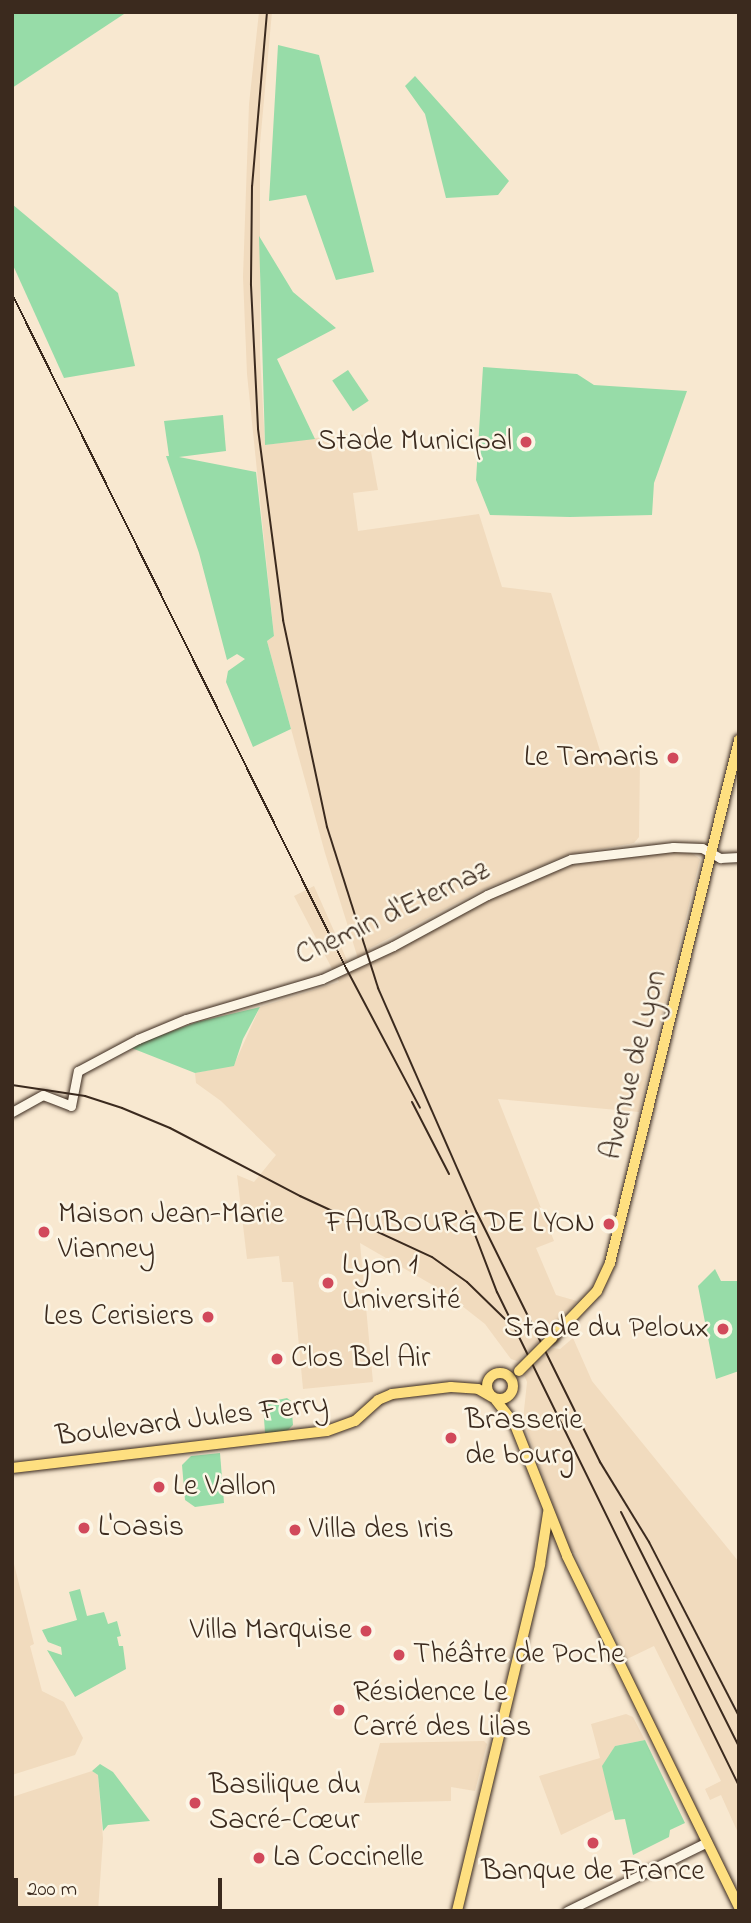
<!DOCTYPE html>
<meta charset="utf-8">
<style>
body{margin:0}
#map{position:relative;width:751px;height:1923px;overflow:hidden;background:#f8e8d0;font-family:"Indie Flower",sans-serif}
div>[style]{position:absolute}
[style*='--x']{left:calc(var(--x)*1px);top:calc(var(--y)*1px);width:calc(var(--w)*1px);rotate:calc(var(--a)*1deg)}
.built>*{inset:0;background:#f1dbbe}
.green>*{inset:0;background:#97dca8;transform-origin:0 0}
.roads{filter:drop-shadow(0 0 2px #3b2a1e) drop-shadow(0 0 2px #3b2a1e)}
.tertiary>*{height:9px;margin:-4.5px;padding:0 4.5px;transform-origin:4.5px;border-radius:4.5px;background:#fcf5e5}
.primary>*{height:10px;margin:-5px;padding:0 5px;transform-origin:5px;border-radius:5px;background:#fedf80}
.primary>.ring{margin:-5px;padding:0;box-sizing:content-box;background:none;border:10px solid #fedf80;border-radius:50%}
.rail>*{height:2px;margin:-1px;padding:0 1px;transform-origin:1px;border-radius:1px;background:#3b2a1e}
.bridges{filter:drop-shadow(0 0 2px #3b2a1e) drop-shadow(0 0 2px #3b2a1e)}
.primary-bridge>*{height:10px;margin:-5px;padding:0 5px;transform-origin:5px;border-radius:5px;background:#fedf80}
.dots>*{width:19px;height:19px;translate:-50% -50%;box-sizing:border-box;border:4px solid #fcf5e5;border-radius:50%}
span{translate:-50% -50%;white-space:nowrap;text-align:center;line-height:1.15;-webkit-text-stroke:5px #fcf5e5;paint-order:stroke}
.poi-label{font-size:30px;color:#3b2a1e}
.right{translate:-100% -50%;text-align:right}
.left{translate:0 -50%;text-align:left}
.street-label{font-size:30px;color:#3b2a1e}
.frame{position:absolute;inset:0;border:14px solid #3b2a1e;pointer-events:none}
.scale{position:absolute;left:14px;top:1878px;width:208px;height:32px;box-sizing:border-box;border:4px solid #3b2a1e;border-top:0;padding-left:9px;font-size:21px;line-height:24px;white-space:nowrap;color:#3b2a1e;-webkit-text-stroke:5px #fcf5e5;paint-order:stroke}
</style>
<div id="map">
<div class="built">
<i style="clip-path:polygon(259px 12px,272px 12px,260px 144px,260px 355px,265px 445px,345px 434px,368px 435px,378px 490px,353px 493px,358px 531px,479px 514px,502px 587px,551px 593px,602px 757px,640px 760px,639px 837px,634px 843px,567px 855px,482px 890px,370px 948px,373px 960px,484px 901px,572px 865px,660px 851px,689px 851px,700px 859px,639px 1112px,498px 1099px,554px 1241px,536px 1248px,556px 1295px,577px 1301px,563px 1320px,517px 1361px,511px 1359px,485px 1324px,443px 1291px,360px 1243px,373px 1382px,303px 1389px,293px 1282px,282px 1282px,279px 1256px,247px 1259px,237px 1175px,254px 1182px,276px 1155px,221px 1101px,196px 1083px,195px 1073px,234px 1065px,260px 1007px,339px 982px,294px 896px,314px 886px,351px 969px,360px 965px,325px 853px,267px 641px,274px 636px,247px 374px,243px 277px,249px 104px)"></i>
<i style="clip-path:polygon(573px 1338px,592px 1381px,739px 1562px,739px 1835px,721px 1795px,710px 1800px,705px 1789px,721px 1781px,654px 1646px,627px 1659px,575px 1553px,570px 1551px,523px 1420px,527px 1382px,524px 1375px,553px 1348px,560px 1349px)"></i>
<i style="clip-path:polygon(12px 1556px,34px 1644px,30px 1646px,42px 1691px,64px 1702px,83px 1738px,75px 1755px,12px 1775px)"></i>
<i style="clip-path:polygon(626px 1714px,633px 1717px,645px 1740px,615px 1746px,603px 1766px,613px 1810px,561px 1835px,539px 1776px,600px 1758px,591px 1724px)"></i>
<i style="clip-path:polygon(484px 1741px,487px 1744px,475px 1791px,451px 1787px,451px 1801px,364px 1803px,380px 1743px)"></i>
<i style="clip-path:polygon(92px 1771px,98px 1775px,103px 1839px,98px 1911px,12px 1911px,12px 1797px)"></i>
</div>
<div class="green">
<i style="clip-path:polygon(12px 12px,127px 12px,12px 88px)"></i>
<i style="clip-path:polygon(278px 45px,319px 55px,374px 272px,336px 280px,306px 195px,269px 201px)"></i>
<i style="clip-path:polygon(415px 76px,509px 181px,498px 195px,446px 198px,425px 114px,405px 86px)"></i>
<i style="clip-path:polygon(12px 204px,118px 293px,135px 366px,64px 378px,12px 263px)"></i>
<i style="clip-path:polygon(259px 236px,293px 292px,336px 328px,277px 359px,315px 439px,265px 445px)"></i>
<i style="clip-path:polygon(483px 367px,577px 374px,594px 385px,687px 391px,654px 483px,652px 515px,570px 517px,490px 515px,476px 480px)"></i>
<i style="left:348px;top:370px;width:37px;height:19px;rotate:56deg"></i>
<i style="clip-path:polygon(223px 415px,226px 451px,179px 457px,256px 472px,274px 636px,267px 641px,291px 729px,253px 747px,226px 682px,228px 671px,245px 659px,237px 654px,227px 660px,199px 553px,166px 456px,169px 456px,164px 421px)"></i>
<i style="clip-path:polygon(260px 1007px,243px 1039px,234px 1066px,195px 1073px,129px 1047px,197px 1022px)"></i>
<i style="clip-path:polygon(715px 1269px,721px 1281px,739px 1281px,739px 1371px,716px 1379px,698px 1286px)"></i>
<i style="clip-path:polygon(287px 1398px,291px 1401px,293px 1425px,287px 1431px,265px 1433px,263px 1403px)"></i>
<i style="clip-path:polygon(220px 1453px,224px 1503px,195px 1507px,185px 1500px,182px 1465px,191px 1456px)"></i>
<i style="clip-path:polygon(80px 1589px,87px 1616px,104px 1612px,108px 1624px,117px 1621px,121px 1636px,117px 1637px,119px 1646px,123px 1646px,126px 1669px,75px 1697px,47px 1650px,62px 1655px,61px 1647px,48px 1642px,42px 1630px,77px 1620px,69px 1592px)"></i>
<i style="clip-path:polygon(645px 1740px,685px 1823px,670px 1830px,669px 1837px,633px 1855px,625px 1819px,615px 1820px,602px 1766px,615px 1746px)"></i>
<i style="clip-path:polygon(100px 1764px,113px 1772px,150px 1821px,108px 1825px,103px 1831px,98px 1775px,92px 1771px)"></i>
</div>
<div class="roads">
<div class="tertiary">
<i style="--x:12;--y:1112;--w:35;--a:-29"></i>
<i style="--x:43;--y:1095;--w:30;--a:21"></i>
<i style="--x:71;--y:1106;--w:36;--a:-79"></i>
<i style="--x:78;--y:1071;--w:68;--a:-28.1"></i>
<i style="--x:138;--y:1039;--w:52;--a:-22.6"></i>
<i style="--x:186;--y:1019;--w:142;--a:-16.4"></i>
<i style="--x:322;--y:979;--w:78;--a:-24.9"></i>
<i style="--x:393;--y:946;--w:107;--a:-28.5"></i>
<i style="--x:487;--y:895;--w:91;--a:-23.2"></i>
<i style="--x:571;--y:859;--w:103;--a:-6.7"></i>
<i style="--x:673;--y:847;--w:29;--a:2"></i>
<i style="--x:702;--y:848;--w:21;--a:29"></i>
<i style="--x:720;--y:858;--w:19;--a:-3"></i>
<i style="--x:567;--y:1911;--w:156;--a:-26.2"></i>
</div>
<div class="primary">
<i style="--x:552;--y:1338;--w:65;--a:-46.2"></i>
<i style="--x:597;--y:1291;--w:31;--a:-65"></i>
<i style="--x:610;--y:1263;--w:539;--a:-76.14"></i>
<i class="ring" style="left:487px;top:1373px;width:16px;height:16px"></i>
<i style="--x:495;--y:1399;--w:33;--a:52"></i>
<i style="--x:515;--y:1425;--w:141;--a:68.3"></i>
<i style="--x:567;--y:1556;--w:391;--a:63.9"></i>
<i style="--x:12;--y:1468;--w:317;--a:-6.7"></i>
<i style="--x:327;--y:1431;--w:30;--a:-20"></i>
<i style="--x:355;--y:1421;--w:31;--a:-42"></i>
<i style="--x:378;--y:1400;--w:15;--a:-23"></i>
<i style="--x:392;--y:1394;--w:59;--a:-6.8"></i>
<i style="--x:451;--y:1387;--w:27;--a:4"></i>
<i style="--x:478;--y:1389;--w:16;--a:30"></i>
<i style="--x:457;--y:1911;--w:357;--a:-76.5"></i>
<i style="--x:540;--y:1564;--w:52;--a:-81.1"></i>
</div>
</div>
<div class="rail">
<i style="--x:267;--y:12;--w:175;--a:94.9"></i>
<i style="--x:252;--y:186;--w:99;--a:90.6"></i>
<i style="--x:251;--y:285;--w:144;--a:87.2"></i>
<i style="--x:258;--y:429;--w:193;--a:82.5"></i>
<i style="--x:283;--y:620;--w:212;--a:78"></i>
<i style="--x:327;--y:827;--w:169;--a:72.4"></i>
<i style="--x:378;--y:988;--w:246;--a:66.3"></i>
<i style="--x:477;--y:1213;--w:278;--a:63.7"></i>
<i style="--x:600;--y:1462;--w:94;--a:58.5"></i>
<i style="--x:649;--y:1542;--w:196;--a:62.7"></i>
<i style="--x:12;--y:294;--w:752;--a:63.64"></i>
<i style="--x:346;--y:968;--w:158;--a:62.1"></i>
<i style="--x:12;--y:1085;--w:74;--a:8.6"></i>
<i style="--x:85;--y:1096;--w:39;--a:18"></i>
<i style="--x:122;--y:1108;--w:52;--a:22.6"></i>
<i style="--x:170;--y:1128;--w:147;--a:27.6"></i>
<i style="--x:300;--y:1196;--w:145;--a:24.8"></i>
<i style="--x:432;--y:1257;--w:43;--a:35.5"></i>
<i style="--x:467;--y:1282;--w:53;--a:44.2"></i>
<i style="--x:412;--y:1102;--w:81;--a:62.8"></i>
<i style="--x:466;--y:1211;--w:87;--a:69.1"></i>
<i style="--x:497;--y:1292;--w:550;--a:63.9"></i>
<i style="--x:621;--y:1512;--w:263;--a:63.3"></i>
</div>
<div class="bridges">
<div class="primary-bridge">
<i style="--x:519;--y:1371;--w:47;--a:-45"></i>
</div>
</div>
<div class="dots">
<i style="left:526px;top:442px;background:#d1495b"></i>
<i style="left:673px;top:758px;background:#d1495b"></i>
<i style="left:609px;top:1224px;background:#d1495b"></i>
<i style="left:44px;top:1232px;background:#d1495b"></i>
<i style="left:328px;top:1283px;background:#d1495b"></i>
<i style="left:208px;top:1317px;background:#d1495b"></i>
<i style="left:723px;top:1329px;background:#d1495b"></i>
<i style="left:277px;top:1359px;background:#d1495b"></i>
<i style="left:451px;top:1438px;background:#d1495b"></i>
<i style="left:159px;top:1487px;background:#d1495b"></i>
<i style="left:84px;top:1528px;background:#d1495b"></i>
<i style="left:295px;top:1530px;background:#d1495b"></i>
<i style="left:366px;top:1631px;background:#d1495b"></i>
<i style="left:399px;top:1655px;background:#d1495b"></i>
<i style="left:339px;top:1710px;background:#d1495b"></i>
<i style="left:195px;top:1803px;background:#d1495b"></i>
<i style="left:593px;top:1843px;background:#d1495b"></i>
<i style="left:259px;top:1858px;background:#d1495b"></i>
</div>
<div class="poi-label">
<span class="right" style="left:512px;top:442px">Stade Municipal</span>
<span class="right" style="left:659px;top:758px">Le Tamaris</span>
<span class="left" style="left:58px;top:1232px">Maison Jean-Marie<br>Vianney</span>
<span class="right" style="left:595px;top:1224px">FAUBOURG DE LYON</span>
<span class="left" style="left:342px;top:1283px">Lyon 1<br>Université</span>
<span class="right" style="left:194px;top:1317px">Les Cerisiers</span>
<span class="right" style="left:709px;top:1329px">Stade du Peloux</span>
<span class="left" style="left:291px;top:1359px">Clos Bel Air</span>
<span class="left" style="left:465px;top:1438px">Brasserie<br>de bourg</span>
<span class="left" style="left:173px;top:1487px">Le Vallon</span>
<span class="left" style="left:98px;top:1528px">L'Oasis</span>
<span class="left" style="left:309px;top:1530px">Villa des Iris</span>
<span class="right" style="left:352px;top:1631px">Villa Marquise</span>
<span class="left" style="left:413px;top:1655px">Théâtre de Poche</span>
<span class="left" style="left:353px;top:1710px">Résidence Le<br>Carré des Lilas</span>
<span class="left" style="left:209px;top:1803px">Basilique du<br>Sacré-Cœur</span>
<span class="left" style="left:273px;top:1858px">La Coccinelle</span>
<span style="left:593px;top:1872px">Banque de France</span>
</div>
<div class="street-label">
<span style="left:393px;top:914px;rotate:-25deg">Chemin d'Eternaz</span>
<span style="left:635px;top:1065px;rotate:-76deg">Avenue de Lyon</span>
<span style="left:192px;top:1421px;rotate:-7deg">Boulevard Jules Ferry</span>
</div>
<div class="frame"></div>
<div class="scale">200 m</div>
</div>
